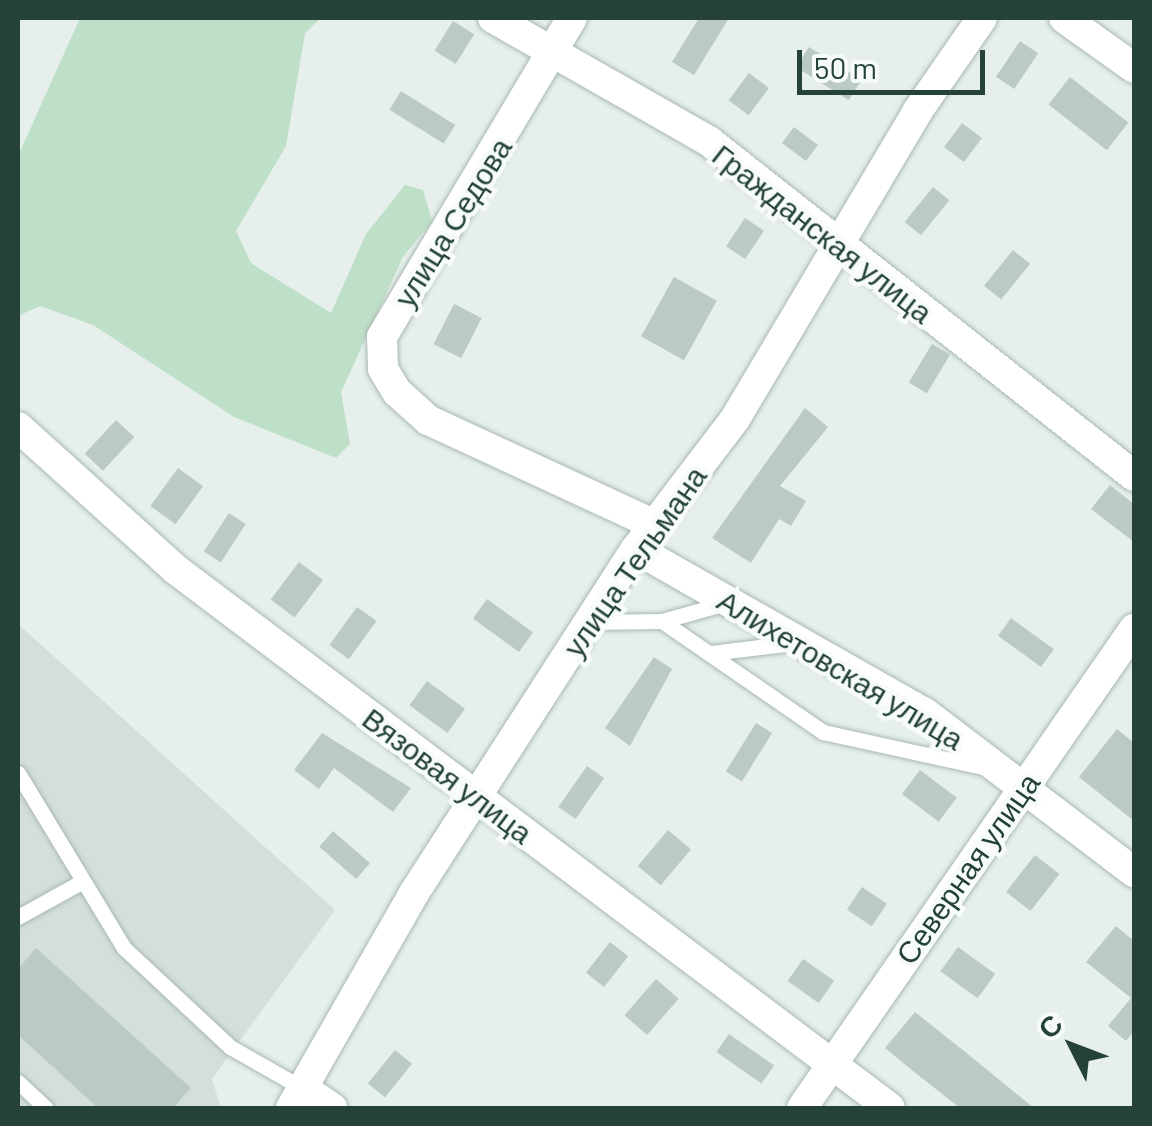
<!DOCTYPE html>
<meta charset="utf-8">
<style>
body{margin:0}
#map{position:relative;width:1152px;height:1126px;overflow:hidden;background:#e6efeb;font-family:Barlow,sans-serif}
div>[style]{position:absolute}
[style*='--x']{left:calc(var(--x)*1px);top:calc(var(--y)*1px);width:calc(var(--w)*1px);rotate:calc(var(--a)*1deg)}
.built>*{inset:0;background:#d4dfda}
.green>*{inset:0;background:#bfe0c8}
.building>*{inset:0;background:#bbcac4;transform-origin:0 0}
.roads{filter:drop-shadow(0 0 2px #a8b8b2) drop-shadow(0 0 2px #a8b8b2)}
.lane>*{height:15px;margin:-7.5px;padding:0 7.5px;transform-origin:7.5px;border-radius:7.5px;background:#fff}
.street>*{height:30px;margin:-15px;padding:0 15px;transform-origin:15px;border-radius:15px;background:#fff}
span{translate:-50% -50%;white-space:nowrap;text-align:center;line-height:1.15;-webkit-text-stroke:9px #f7fbf9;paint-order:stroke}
.street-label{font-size:30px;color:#24423a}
.frame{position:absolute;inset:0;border:20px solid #24423a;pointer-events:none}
.north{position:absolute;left:1022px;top:996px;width:100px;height:100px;-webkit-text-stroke:8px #f7fbf9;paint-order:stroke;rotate:312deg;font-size:28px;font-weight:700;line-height:40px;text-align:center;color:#24423a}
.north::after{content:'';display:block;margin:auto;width:35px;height:45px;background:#24423a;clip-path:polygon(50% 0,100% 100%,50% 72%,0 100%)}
.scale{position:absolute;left:797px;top:50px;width:188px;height:45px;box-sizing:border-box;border:5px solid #24423a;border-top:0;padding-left:12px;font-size:30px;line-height:35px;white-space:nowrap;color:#24423a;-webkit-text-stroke:8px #f7fbf9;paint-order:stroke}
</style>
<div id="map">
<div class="built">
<i style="clip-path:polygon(18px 624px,335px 910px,212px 1079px,221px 1108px,18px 1108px)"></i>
</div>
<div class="green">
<i style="clip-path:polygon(80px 18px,321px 18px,305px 33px,286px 146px,236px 231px,251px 263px,331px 313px,366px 234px,405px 185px,423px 190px,432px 221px,403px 257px,341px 392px,350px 444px,336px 458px,234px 417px,93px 325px,40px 306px,18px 316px,18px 156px)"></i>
</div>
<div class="building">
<i style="clip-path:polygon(699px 18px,729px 18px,694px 75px,672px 62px)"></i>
<i style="left:453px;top:21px;width:25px;height:35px;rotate:32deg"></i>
<i style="left:1020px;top:41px;width:22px;height:43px;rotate:34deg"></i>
<i style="left:809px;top:47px;width:62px;height:24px;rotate:32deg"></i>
<i style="left:749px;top:73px;width:25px;height:34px;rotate:37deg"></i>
<i style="left:1070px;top:77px;width:74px;height:35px;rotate:38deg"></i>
<i style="left:401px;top:91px;width:64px;height:22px;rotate:32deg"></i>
<i style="left:962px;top:123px;width:25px;height:30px;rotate:37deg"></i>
<i style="left:794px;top:127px;width:30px;height:20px;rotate:37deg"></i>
<i style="left:933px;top:187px;width:21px;height:45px;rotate:39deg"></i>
<i style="left:745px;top:218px;width:23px;height:34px;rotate:34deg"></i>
<i style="left:1013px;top:250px;width:22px;height:46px;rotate:39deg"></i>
<i style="left:674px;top:277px;width:49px;height:68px;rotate:29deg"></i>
<i style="left:454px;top:304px;width:31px;height:45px;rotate:27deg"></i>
<i style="left:932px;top:344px;width:21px;height:45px;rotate:31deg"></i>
<i style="clip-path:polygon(805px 408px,828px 427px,780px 486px,806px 501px,791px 526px,779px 519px,751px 563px,712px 538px)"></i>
<i style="left:116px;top:420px;width:25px;height:46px;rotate:43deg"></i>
<i style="left:178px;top:468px;width:31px;height:47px;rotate:36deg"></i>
<i style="clip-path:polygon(1110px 485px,1134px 504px,1134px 542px,1091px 509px)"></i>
<i style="left:229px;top:513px;width:20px;height:46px;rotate:33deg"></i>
<i style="left:299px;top:562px;width:30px;height:47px;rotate:37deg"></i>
<i style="left:487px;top:599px;width:57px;height:24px;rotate:36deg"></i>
<i style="left:357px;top:607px;width:24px;height:47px;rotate:36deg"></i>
<i style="left:1011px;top:618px;width:53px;height:22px;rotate:36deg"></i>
<i style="clip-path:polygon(654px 657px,672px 669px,630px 746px,605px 728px)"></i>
<i style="left:427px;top:681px;width:47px;height:30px;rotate:36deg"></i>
<i style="left:756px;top:723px;width:19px;height:57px;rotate:32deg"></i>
<i style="clip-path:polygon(1117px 729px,1134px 743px,1134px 821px,1079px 777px)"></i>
<i style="clip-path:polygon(322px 733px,411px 788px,393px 812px,334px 768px,319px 789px,294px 770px)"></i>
<i style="left:587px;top:766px;width:21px;height:50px;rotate:35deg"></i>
<i style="left:920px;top:770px;width:46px;height:30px;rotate:37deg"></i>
<i style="left:668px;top:830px;width:30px;height:47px;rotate:40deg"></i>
<i style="left:333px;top:831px;width:49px;height:21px;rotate:41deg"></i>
<i style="left:1035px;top:855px;width:31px;height:47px;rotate:38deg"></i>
<i style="left:862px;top:887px;width:30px;height:27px;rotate:34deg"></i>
<i style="clip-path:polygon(1116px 926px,1134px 941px,1134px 1031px,1126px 1041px,1108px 1026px,1131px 998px,1086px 962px)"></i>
<i style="left:610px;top:942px;width:23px;height:39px;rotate:38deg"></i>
<i style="left:958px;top:947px;width:46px;height:30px;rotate:36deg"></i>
<i style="clip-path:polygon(36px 948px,191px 1088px,173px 1108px,98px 1108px,18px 1035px,18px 969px)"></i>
<i style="left:803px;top:959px;width:38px;height:27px;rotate:35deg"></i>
<i style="left:656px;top:979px;width:30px;height:48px;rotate:41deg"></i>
<i style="clip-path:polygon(915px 1012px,964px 1051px,1034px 1108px,960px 1108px,908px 1067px,885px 1048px)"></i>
<i style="left:729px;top:1034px;width:55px;height:22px;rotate:35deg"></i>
<i style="left:395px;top:1050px;width:22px;height:43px;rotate:39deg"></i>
</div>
<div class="roads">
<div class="lane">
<i style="--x:662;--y:621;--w:66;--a:-15.7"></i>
<i style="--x:589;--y:622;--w:73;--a:-0.8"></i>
<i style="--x:662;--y:621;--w:196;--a:34.6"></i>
<i style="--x:823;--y:732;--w:172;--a:12.4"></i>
<i style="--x:711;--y:653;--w:82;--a:-7"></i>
<i style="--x:18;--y:773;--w:205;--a:58.8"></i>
<i style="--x:124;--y:948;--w:145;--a:43"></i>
<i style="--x:230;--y:1047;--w:85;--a:29.6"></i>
<i style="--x:18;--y:917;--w:74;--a:-29"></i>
<i style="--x:18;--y:1082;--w:38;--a:43"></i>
</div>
<div class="street">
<i style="--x:493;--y:18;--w:250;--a:29.7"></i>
<i style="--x:710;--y:142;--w:540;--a:38.23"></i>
<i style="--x:572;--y:18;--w:371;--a:120.8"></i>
<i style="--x:382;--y:337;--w:32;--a:88"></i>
<i style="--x:383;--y:369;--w:27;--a:59"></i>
<i style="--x:397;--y:392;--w:42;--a:42.1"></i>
<i style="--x:428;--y:420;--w:250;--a:24.8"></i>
<i style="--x:1064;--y:18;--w:86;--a:35.5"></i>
<i style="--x:18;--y:427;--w:212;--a:42.1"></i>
<i style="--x:175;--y:569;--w:895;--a:37.01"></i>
<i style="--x:636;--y:549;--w:332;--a:29.6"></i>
<i style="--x:925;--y:713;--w:263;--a:37.3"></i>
<i style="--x:304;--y:1089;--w:34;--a:34"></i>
<i style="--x:291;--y:1108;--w:248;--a:-60.2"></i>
<i style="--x:414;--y:893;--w:409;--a:-57.2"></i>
<i style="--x:636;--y:549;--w:163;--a:-52.7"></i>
<i style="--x:735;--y:419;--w:357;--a:-59.3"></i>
<i style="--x:917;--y:112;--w:114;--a:-55.3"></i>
<i style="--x:802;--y:1108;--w:583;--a:-55.27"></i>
</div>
</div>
<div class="street-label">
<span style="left:452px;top:222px;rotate:-58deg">улица Седова</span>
<span style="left:823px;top:233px;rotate:38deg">Гражданская улица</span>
<span style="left:634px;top:561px;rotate:-55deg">улица Тельмана</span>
<span style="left:841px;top:669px;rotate:31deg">Алихетовская улица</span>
<span style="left:448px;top:775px;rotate:37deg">Вязовая улица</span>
<span style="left:967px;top:868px;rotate:-55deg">Северная улица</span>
</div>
<div class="frame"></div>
<div class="north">С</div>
<div class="scale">50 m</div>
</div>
